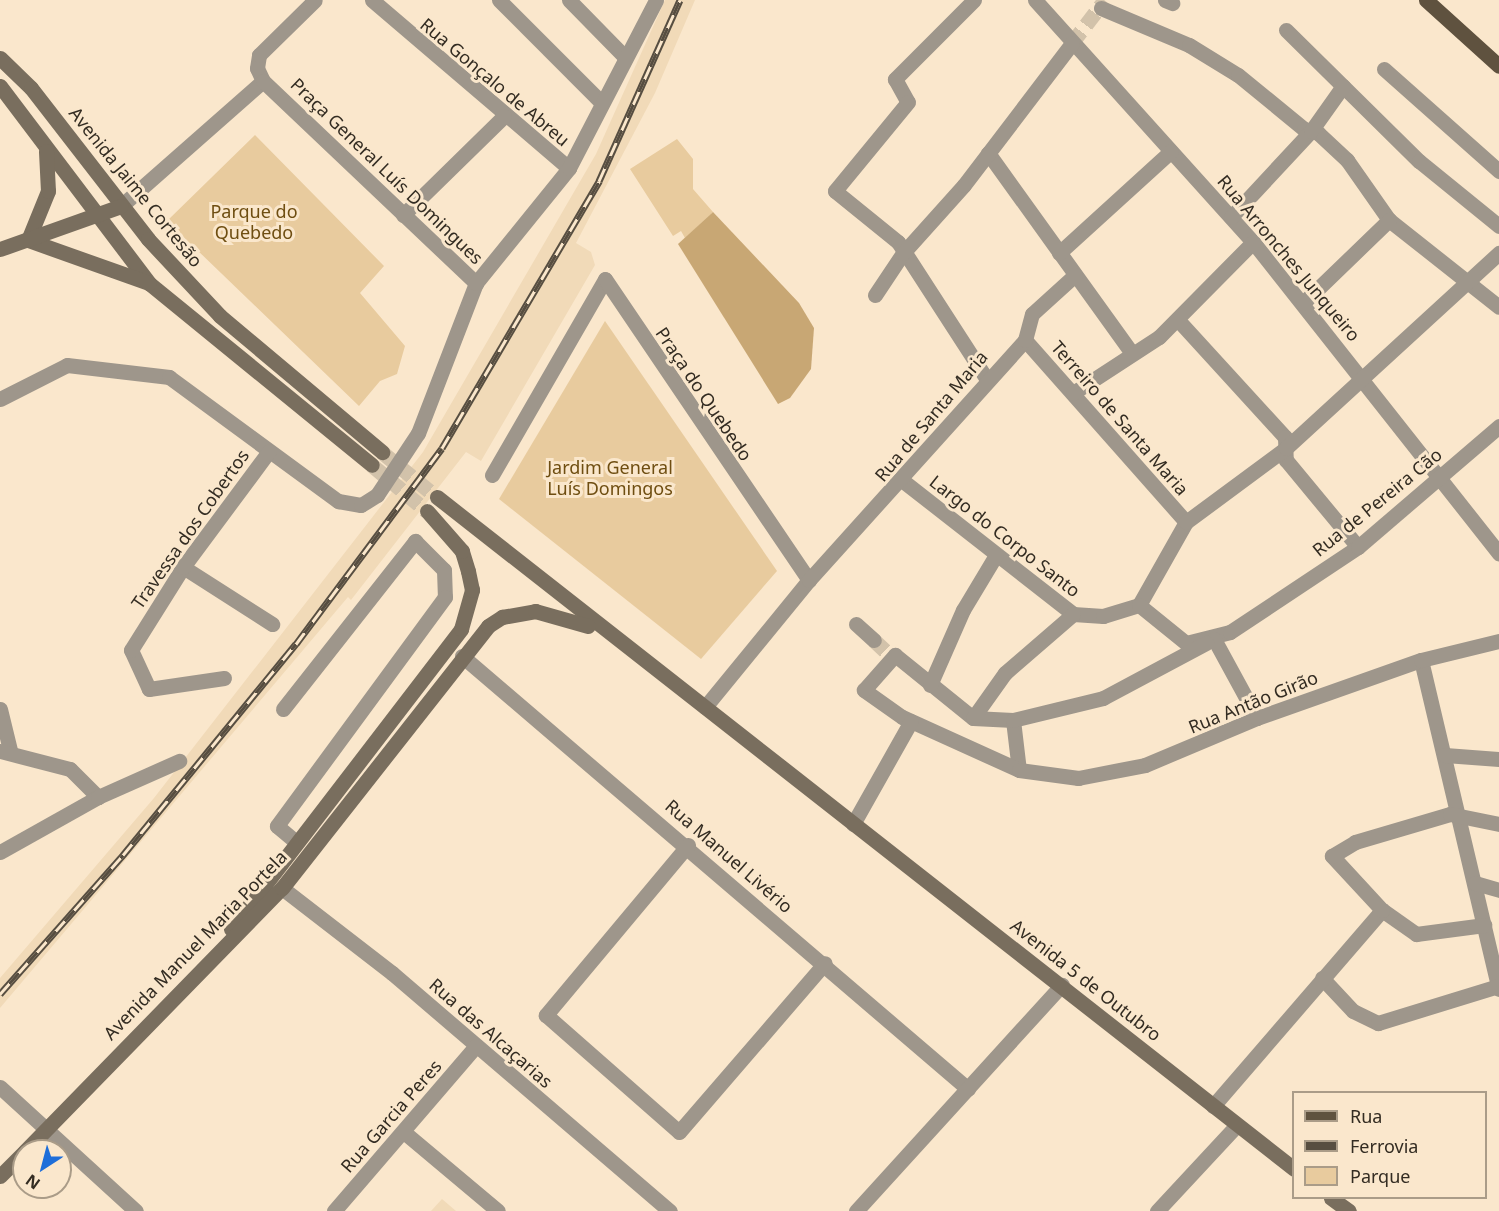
<!DOCTYPE html>
<meta charset="utf-8">
<style>
body{margin:0}
#map{position:relative;width:1499px;height:1211px;overflow:hidden;background:#fae7cc;font-family:"Noto Sans",sans-serif}
div>[style]{position:absolute}
[style*='--x']{left:calc(var(--x)*1px);top:calc(var(--y)*1px);width:calc(var(--w)*1px);rotate:calc(var(--a)*1deg)}
.built>*{inset:0;background:#f1dab8}
.green>*{inset:0;background:#e8cb9e}
.forest>*{inset:0;background:#c8a774}
.street-tunnel>*{height:15px;margin-top:-7.5px;transform-origin:0;background:repeating-linear-gradient(90deg,#d2c2aa 0 15px,transparent 0 23px)}
.secondary-tunnel>*{height:15px;margin-top:-7.5px;transform-origin:0;background:repeating-linear-gradient(90deg,#d2c2aa 0 15px,transparent 0 23px)}
.street>*{height:15px;margin:-7.5px;padding:0 7.5px;transform-origin:7.5px;border-radius:7.5px;background:#9e968b}
.secondary>*{height:15px;margin:-7.5px;padding:0 7.5px;transform-origin:7.5px;border-radius:7.5px;background:#796e5e}
.primary>*{height:15px;margin:-7.5px;padding:0 7.5px;transform-origin:7.5px;border-radius:7.5px;background:#5f523f}
.rail>*{height:7px;margin-top:-3.5px;transform-origin:0;background:repeating-linear-gradient(90deg,#fae7cc 0 14px,#574e41 0 28px);box-sizing:border-box;border-block:2px solid #574e41}
.street-bridge>*{height:15px;margin:-7.5px;padding:0 7.5px;transform-origin:7.5px;border-radius:7.5px;background:#9e968b}
span{translate:-50% -50%;white-space:nowrap;text-align:center;line-height:1.15;-webkit-text-stroke:6px #fae7cc;paint-order:stroke}
.street-label{font-size:18px;color:#332c22}
.park-label{font-size:18px;color:#6f4e11}
.legend{position:absolute;left:1292px;top:1091px;width:195px;height:108px;box-sizing:border-box;background:#fae7cc;border:2px solid #aa9c88;margin:0;padding:8px 10px;list-style:none;font-size:18px;color:#332c22}
.legend li{display:flex;align-items:center;gap:12px;height:30px}
.legend b{width:30px;border:2px solid #aa9c88}
.north{position:absolute;left:12px;top:1139px;width:60px;height:60px;box-sizing:border-box;background:#fae7cc;border:2px solid #aa9c88;border-radius:50%;rotate:216deg;font-size:16px;font-weight:700;line-height:24px;text-align:center;color:#332c22}
.north::after{content:'';display:block;margin:auto;width:21px;height:27px;background:#1e6ed9;clip-path:polygon(50% 0,100% 100%,50% 72%,0 100%)}
</style>
<div id="map">
<div class="built">
<i style="clip-path:polygon(665px 0,695px 0,655px 93px,576px 243px,591px 252px,595px 265px,481px 461px,466px 452px,351px 600px,348px 597px,0 1008px,0 978px,154px 798px,423px 452px,596px 154px)"></i>
<i style="clip-path:polygon(442px 1199px,456px 1211px,431px 1211px)"></i>
</div>
<div class="green">
<i style="clip-path:polygon(255px 135px,384px 266px,360px 293px,405px 346px,397px 374px,380px 381px,359px 406px,167px 221px)"></i>
<i style="clip-path:polygon(677px 139px,693px 159px,693px 189px,713px 212px,685px 238px,681px 231px,673px 236px,630px 169px)"></i>
<i style="clip-path:polygon(605px 321px,777px 571px,701px 659px,499px 499px)"></i>
</div>
<div class="forest">
<i style="clip-path:polygon(713px 212px,799px 303px,814px 328px,811px 369px,790px 398px,778px 404px,678px 244px)"></i>
</div>
<div class="street-tunnel">
<i style="--x:1072;--y:43;--w:54;--a:-52.5"></i>
<i style="--x:874;--y:640;--w:16;--a:43"></i>
</div>
<div class="secondary-tunnel">
<i style="--x:382;--y:452;--w:71;--a:39.3"></i>
<i style="--x:372;--y:465;--w:72;--a:39.9"></i>
</div>
<div class="street">
<i style="--x:372;--y:0;--w:259;--a:40.5"></i>
<i style="--x:499;--y:0;--w:144;--a:45"></i>
<i style="--x:569;--y:0;--w:78;--a:45.5"></i>
<i style="--x:974;--y:0;--w:112;--a:135"></i>
<i style="--x:895;--y:79;--w:26;--a:61"></i>
<i style="--x:908;--y:102;--w:115;--a:129.4"></i>
<i style="--x:835;--y:191;--w:81;--a:39"></i>
<i style="--x:898;--y:242;--w:162;--a:57.1"></i>
<i style="--x:1035;--y:0;--w:326;--a:48"></i>
<i style="--x:1253;--y:242;--w:397;--a:51.7"></i>
<i style="--x:1165;--y:0;--w:8;--a:23"></i>
<i style="--x:1101;--y:8;--w:95;--a:22.8"></i>
<i style="--x:1189;--y:45;--w:57;--a:31.5"></i>
<i style="--x:1238;--y:75;--w:85;--a:39.3"></i>
<i style="--x:1304;--y:129;--w:15;--a:16"></i>
<i style="--x:1318;--y:133;--w:40;--a:43"></i>
<i style="--x:1347;--y:160;--w:73;--a:55"></i>
<i style="--x:1389;--y:220;--w:140;--a:38.3"></i>
<i style="--x:1286;--y:30;--w:187;--a:44.6"></i>
<i style="--x:1419;--y:161;--w:103;--a:39.1"></i>
<i style="--x:1384;--y:69;--w:154;--a:41.6"></i>
<i style="--x:263;--y:81;--w:14;--a:-115"></i>
<i style="--x:257;--y:68;--w:13;--a:-81"></i>
<i style="--x:259;--y:55;--w:78;--a:-44.5"></i>
<i style="--x:988;--y:153;--w:245;--a:54.3"></i>
<i style="--x:121;--y:206;--w:189;--a:-41.4"></i>
<i style="--x:263;--y:81;--w:294;--a:43.5"></i>
<i style="--x:476;--y:283;--w:161;--a:111.1"></i>
<i style="--x:403;--y:215;--w:141;--a:-44.4"></i>
<i style="--x:1231;--y:217;--w:117;--a:-47.1"></i>
<i style="--x:1311;--y:131;--w:55;--a:-54.6"></i>
<i style="--x:1059;--y:253;--w:151;--a:-42.3"></i>
<i style="--x:476;--y:283;--w:148;--a:-51"></i>
<i style="--x:569;--y:168;--w:189;--a:-62.6"></i>
<i style="--x:875;--y:295;--w:50;--a:-56.3"></i>
<i style="--x:903;--y:253;--w:91;--a:-48.1"></i>
<i style="--x:964;--y:185;--w:178;--a:-52.7"></i>
<i style="--x:1303;--y:303;--w:120;--a:-44"></i>
<i style="--x:1178;--y:320;--w:159;--a:47.6"></i>
<i style="--x:1285;--y:437;--w:23;--a:88"></i>
<i style="--x:1286;--y:460;--w:113;--a:50.4"></i>
<i style="--x:1025;--y:340;--w:243;--a:48.5"></i>
<i style="--x:1073;--y:393;--w:103;--a:-33.1"></i>
<i style="--x:1159;--y:337;--w:134;--a:-45.3"></i>
<i style="--x:0;--y:399;--w:75;--a:-26.9"></i>
<i style="--x:67;--y:365;--w:103;--a:6.7"></i>
<i style="--x:169;--y:377;--w:210;--a:36.3"></i>
<i style="--x:338;--y:501;--w:23;--a:10"></i>
<i style="--x:361;--y:505;--w:19;--a:-32"></i>
<i style="--x:492;--y:475;--w:226;--a:-60"></i>
<i style="--x:605;--y:279;--w:364;--a:55.9"></i>
<i style="--x:903;--y:481;--w:216;--a:38"></i>
<i style="--x:1073;--y:614;--w:30;--a:4"></i>
<i style="--x:1103;--y:616;--w:38;--a:-17"></i>
<i style="--x:1139;--y:605;--w:95;--a:-60.5"></i>
<i style="--x:1186;--y:522;--w:124;--a:-36.5"></i>
<i style="--x:1286;--y:448;--w:289;--a:-42.5"></i>
<i style="--x:183;--y:567;--w:106;--a:32.6"></i>
<i style="--x:1139;--y:605;--w:60;--a:39"></i>
<i style="--x:1186;--y:643;--w:45;--a:-14"></i>
<i style="--x:1230;--y:632;--w:154;--a:-33.6"></i>
<i style="--x:1358;--y:547;--w:186;--a:-40.6"></i>
<i style="--x:856;--y:624;--w:24;--a:42"></i>
<i style="--x:1214;--y:639;--w:90;--a:61.4"></i>
<i style="--x:895;--y:655;--w:100;--a:38.9"></i>
<i style="--x:973;--y:718;--w:40;--a:2.9"></i>
<i style="--x:1013;--y:720;--w:50;--a:83.2"></i>
<i style="--x:1019;--y:770;--w:128;--a:-155.6"></i>
<i style="--x:902;--y:717;--w:47;--a:-144.6"></i>
<i style="--x:864;--y:690;--w:47;--a:-48.5"></i>
<i style="--x:462;--y:656;--w:666;--a:40.55"></i>
<i style="--x:1421;--y:660;--w:338;--a:76.7"></i>
<i style="--x:224;--y:678;--w:76;--a:171.7"></i>
<i style="--x:149;--y:689;--w:43;--a:-114.8"></i>
<i style="--x:131;--y:650;--w:98;--a:-57.9"></i>
<i style="--x:183;--y:567;--w:144;--a:-53.4"></i>
<i style="--x:930;--y:685;--w:82;--a:-66.3"></i>
<i style="--x:963;--y:610;--w:64;--a:-59"></i>
<i style="--x:705;--y:707;--w:164;--a:-50.7"></i>
<i style="--x:809;--y:580;--w:323;--a:-48"></i>
<i style="--x:1025;--y:340;--w:27;--a:-75"></i>
<i style="--x:1032;--y:314;--w:58;--a:-42.2"></i>
<i style="--x:0;--y:709;--w:42;--a:76.3"></i>
<i style="--x:283;--y:709;--w:214;--a:-51.8"></i>
<i style="--x:415;--y:541;--w:41;--a:45"></i>
<i style="--x:444;--y:570;--w:27;--a:88"></i>
<i style="--x:445;--y:597;--w:284;--a:126.3"></i>
<i style="--x:277;--y:826;--w:25;--a:40"></i>
<i style="--x:973;--y:718;--w:55;--a:-54.6"></i>
<i style="--x:1005;--y:673;--w:90;--a:-40.9"></i>
<i style="--x:1013;--y:720;--w:93;--a:-13.7"></i>
<i style="--x:1103;--y:698;--w:117;--a:-28.1"></i>
<i style="--x:0;--y:751;--w:72;--a:14.4"></i>
<i style="--x:70;--y:769;--w:40;--a:45"></i>
<i style="--x:1445;--y:755;--w:54;--a:4.2"></i>
<i style="--x:1019;--y:770;--w:60;--a:7.7"></i>
<i style="--x:1078;--y:778;--w:68;--a:-11"></i>
<i style="--x:1145;--y:765;--w:121;--a:-22.8"></i>
<i style="--x:1257;--y:718;--w:174;--a:-19.5"></i>
<i style="--x:1421;--y:660;--w:80;--a:-13.7"></i>
<i style="--x:853;--y:824;--w:118;--a:-60.6"></i>
<i style="--x:688;--y:845;--w:222;--a:129.9"></i>
<i style="--x:546;--y:1015;--w:177;--a:41.3"></i>
<i style="--x:679;--y:1132;--w:223;--a:-49.2"></i>
<i style="--x:0;--y:852;--w:112;--a:-29.3"></i>
<i style="--x:98;--y:797;--w:89;--a:-24"></i>
<i style="--x:1475;--y:883;--w:25;--a:16"></i>
<i style="--x:282;--y:888;--w:139;--a:37.7"></i>
<i style="--x:392;--y:973;--w:366;--a:40.6"></i>
<i style="--x:1382;--y:910;--w:42;--a:35.2"></i>
<i style="--x:1416;--y:934;--w:69;--a:-7.5"></i>
<i style="--x:1322;--y:978;--w:45;--a:46.8"></i>
<i style="--x:1353;--y:1011;--w:28;--a:26"></i>
<i style="--x:1378;--y:1023;--w:126;--a:-17.1"></i>
<i style="--x:0;--y:1087;--w:184;--a:42.4"></i>
<i style="--x:1213;--y:1106;--w:259;--a:-49.2"></i>
<i style="--x:1382;--y:910;--w:74;--a:-132.8"></i>
<i style="--x:1332;--y:856;--w:27;--a:-31"></i>
<i style="--x:1355;--y:842;--w:99;--a:-16.4"></i>
<i style="--x:1450;--y:814;--w:50;--a:11.5"></i>
<i style="--x:405;--y:1133;--w:121;--a:40"></i>
<i style="--x:334;--y:1211;--w:218;--a:-49.3"></i>
<i style="--x:856;--y:1211;--w:306;--a:-47.7"></i>
<i style="--x:1157;--y:1211;--w:116;--a:-47.1"></i>
</div>
<div class="secondary">
<i style="--x:0;--y:58;--w:43;--a:44.1"></i>
<i style="--x:31;--y:88;--w:191;--a:52.2"></i>
<i style="--x:148;--y:239;--w:105;--a:46.9"></i>
<i style="--x:220;--y:316;--w:212;--a:40"></i>
<i style="--x:0;--y:86;--w:248;--a:52.9"></i>
<i style="--x:150;--y:284;--w:286;--a:39.2"></i>
<i style="--x:28;--y:240;--w:128;--a:19.6"></i>
<i style="--x:28;--y:240;--w:53;--a:-67.8"></i>
<i style="--x:48;--y:191;--w:40;--a:-92.9"></i>
<i style="--x:0;--y:249;--w:128;--a:-19.6"></i>
<i style="--x:437;--y:497;--w:1089;--a:38.1"></i>
<i style="--x:231;--y:929;--w:378;--a:-52.5"></i>
<i style="--x:461;--y:629;--w:41;--a:-74.2"></i>
<i style="--x:472;--y:590;--w:19;--a:-102"></i>
<i style="--x:468;--y:571;--w:21;--a:-107"></i>
<i style="--x:462;--y:551;--w:53;--a:-131.2"></i>
<i style="--x:25;--y:1151;--w:368;--a:-45.7"></i>
<i style="--x:282;--y:888;--w:333;--a:-51.8"></i>
<i style="--x:488;--y:626;--w:17;--a:-33"></i>
<i style="--x:502;--y:617;--w:34;--a:-10"></i>
<i style="--x:535;--y:611;--w:55;--a:15.8"></i>
<i style="--x:0;--y:1176;--w:34;--a:-45"></i>
<i style="--x:1331;--y:1198;--w:22;--a:36"></i>
</div>
<div class="primary">
<i style="--x:1426;--y:0;--w:98;--a:42.1"></i>
</div>
<div class="rail">
<i style="--x:0;--y:994;--w:186;--a:-48.5"></i>
<i style="--x:123;--y:855;--w:273;--a:-50.7"></i>
<i style="--x:296;--y:644;--w:244;--a:-53.3"></i>
<i style="--x:442;--y:448;--w:310;--a:-59.5"></i>
<i style="--x:599;--y:181;--w:198;--a:-65.9"></i>
</div>
<div class="street-bridge">
<i style="--x:377;--y:495;--w:74;--a:-56.5"></i>
</div>
<div class="street-label">
<span style="left:495px;top:82px;rotate:40deg">Rua Gonçalo de Abreu</span>
<span style="left:387px;top:171px;rotate:44deg">Praça General Luís Domingues</span>
<span style="left:136px;top:187px;rotate:51deg">Avenida Jaime Cortesão</span>
<span style="left:1289px;top:258px;rotate:50deg">Rua Arronches Junqueiro</span>
<span style="left:704px;top:394px;rotate:56deg">Praça do Quebedo</span>
<span style="left:931px;top:416px;rotate:-50deg">Rua de Santa Maria</span>
<span style="left:1120px;top:418px;rotate:49deg">Terreiro de Santa Maria</span>
<span style="left:1377px;top:502px;rotate:-39deg">Rua de Pereira Cão</span>
<span style="left:190px;top:529px;rotate:-55deg">Travessa dos Cobertos</span>
<span style="left:1005px;top:536px;rotate:38deg">Largo do Corpo Santo</span>
<span style="left:1253px;top:702px;rotate:-22deg">Rua Antão Girão</span>
<span style="left:729px;top:856px;rotate:41deg">Rua Manuel Livério</span>
<span style="left:195px;top:945px;rotate:-46deg">Avenida Manuel Maria Portela</span>
<span style="left:1086px;top:980px;rotate:38deg">Avenida 5 de Outubro</span>
<span style="left:491px;top:1033px;rotate:41deg">Rua das Alcaçarias</span>
<span style="left:391px;top:1116px;rotate:-49deg">Rua Garcia Peres</span>
</div>
<div class="park-label">
<span style="left:254px;top:222px">Parque do<br>Quebedo</span>
<span style="left:610px;top:478px">Jardim General<br>Luís Domingos</span>
</div>
<ul class="legend">
<li><b style="height:8px;background:#5f523f"></b>Rua</li>
<li><b style="height:8px;background:#574e41"></b>Ferrovia</li>
<li><b style="height:16px;background:#e8cb9e"></b>Parque</li>
</ul>
<div class="north">N</div>
</div>
